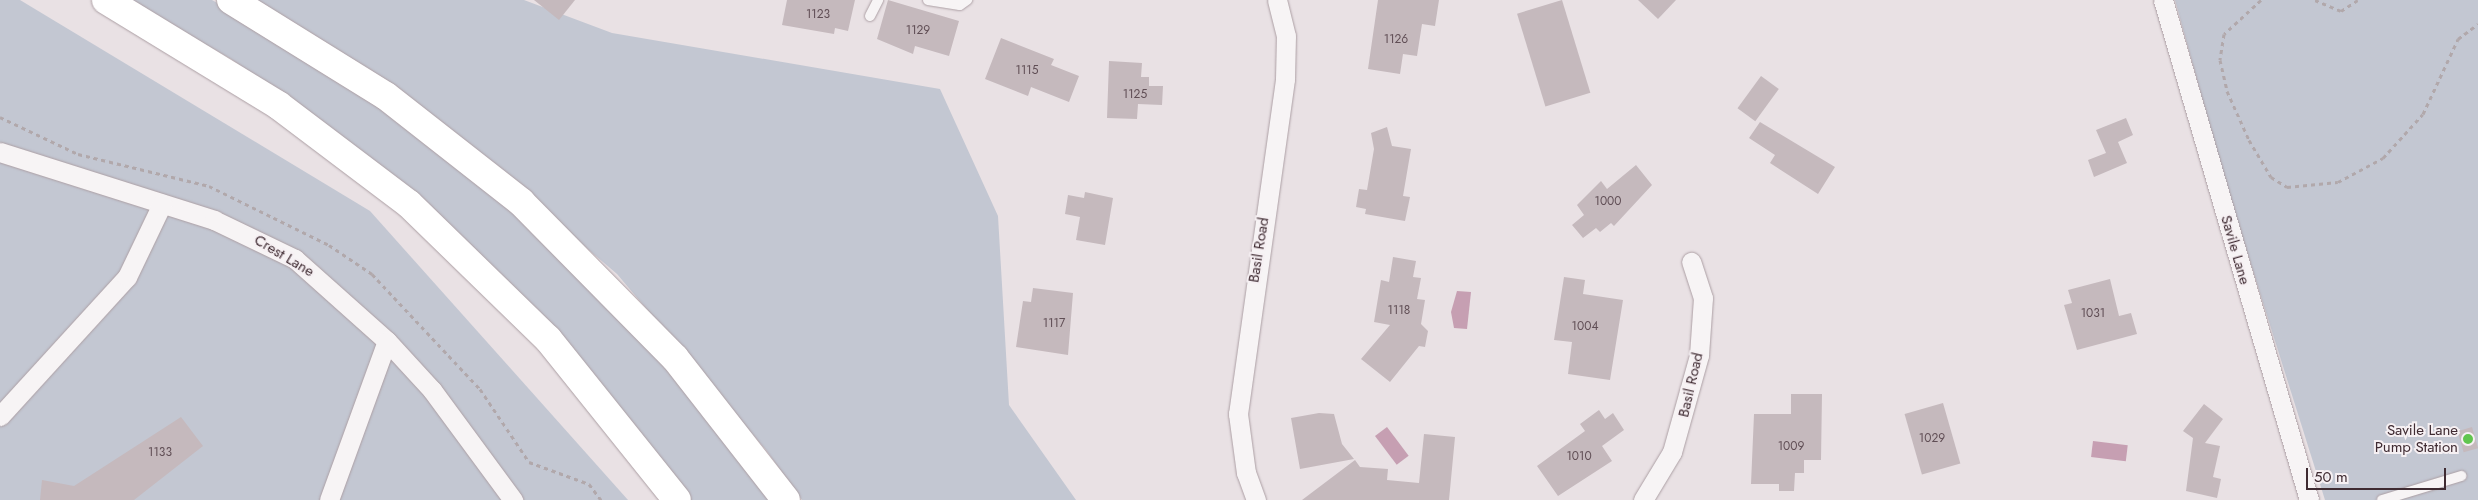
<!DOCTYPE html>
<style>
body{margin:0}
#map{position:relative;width:2478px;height:500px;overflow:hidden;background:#e9e1e4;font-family:Jost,sans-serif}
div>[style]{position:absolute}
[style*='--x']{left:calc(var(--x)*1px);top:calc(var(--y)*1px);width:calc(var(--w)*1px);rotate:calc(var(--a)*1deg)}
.green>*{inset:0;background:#c3c7d2}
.water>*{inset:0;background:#c69fb2;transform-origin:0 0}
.building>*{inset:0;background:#c5b9bd;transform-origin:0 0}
.path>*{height:3px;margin-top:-1.5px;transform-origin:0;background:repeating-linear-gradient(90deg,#b1a8ab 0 4px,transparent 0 8px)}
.roads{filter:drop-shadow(0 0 1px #ac9fa4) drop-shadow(0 0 1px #ac9fa4)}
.service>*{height:10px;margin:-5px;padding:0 5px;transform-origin:5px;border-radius:5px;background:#f7f4f5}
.minor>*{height:19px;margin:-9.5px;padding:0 9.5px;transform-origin:9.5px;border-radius:9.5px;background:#f7f4f5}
.motorway>*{height:28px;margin:-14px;padding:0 14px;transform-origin:14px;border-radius:14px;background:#fff}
.dots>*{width:14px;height:14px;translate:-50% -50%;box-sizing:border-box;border:2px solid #f6f0f3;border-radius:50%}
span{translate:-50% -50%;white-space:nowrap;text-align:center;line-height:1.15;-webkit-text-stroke:4px #f6f0f3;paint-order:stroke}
.number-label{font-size:12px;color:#604e55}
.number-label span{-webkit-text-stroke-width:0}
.street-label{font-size:15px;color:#3f2b32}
.poi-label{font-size:15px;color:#3f2b32}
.right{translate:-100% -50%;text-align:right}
.scale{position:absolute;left:2306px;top:468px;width:140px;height:22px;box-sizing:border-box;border:2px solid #3f2b32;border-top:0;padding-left:6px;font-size:15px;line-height:18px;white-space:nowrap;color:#3f2b32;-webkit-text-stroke:4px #f6f0f3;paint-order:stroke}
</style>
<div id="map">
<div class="green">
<i style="clip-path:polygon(0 0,20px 0,370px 211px,628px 500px,0 500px)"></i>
<i style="clip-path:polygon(128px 0,212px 0,326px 66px,529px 224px,648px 340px,774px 500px,691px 500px,655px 451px,320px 121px,231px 59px)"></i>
<i style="clip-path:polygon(257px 0,524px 0,612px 33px,940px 89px,998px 216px,1009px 405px,1076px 500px,802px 500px,766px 450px,617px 274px,439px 122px)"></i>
<i style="clip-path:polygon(2175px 0,2478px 0,2478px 500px,2325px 500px,2226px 185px)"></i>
</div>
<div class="water">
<i style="clip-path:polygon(1457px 291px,1471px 292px,1467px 329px,1454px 328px,1451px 312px)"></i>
<i style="left:1387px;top:427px;width:36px;height:15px;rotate:53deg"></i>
<i style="left:2093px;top:441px;width:35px;height:16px;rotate:7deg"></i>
</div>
<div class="building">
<i style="clip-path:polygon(534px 0,575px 0,559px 20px)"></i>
<i style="clip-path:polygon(787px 0,855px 0,848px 31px,835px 28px,834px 34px,782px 25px)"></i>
<i style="clip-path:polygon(888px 0,959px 21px,949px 56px,915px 46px,913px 54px,877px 39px)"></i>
<i style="clip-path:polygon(1378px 0,1439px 0,1435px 26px,1422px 24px,1417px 56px,1403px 54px,1400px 74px,1368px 69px)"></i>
<i style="left:1562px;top:0;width:97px;height:47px;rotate:73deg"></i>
<i style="clip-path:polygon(1638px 0,1676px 0,1658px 19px)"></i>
<i style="clip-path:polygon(1001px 38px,1054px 59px,1051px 65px,1079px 76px,1069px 102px,1031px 87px,1028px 96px,985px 79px)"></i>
<i style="clip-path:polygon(1109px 61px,1142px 63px,1141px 77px,1149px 77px,1149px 86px,1163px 86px,1162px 105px,1138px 104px,1137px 119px,1107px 118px)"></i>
<i style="left:1761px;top:76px;width:22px;height:40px;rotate:36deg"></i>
<i style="clip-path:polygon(2126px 118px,2133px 135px,2118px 142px,2127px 163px,2094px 177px,2088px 160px,2106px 153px,2096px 130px)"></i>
<i style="clip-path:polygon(1760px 122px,1835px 167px,1818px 194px,1770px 163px,1775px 155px,1749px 138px)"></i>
<i style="clip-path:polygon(1387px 127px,1392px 146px,1411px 149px,1403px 196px,1410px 197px,1405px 221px,1365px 214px,1366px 209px,1356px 207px,1359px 189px,1367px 190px,1374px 149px,1371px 133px)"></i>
<i style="clip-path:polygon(1636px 165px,1652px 185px,1614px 226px,1611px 223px,1600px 232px,1596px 228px,1583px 238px,1572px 225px,1584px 215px,1577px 205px,1601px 181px,1607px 189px)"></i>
<i style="clip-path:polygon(1085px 192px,1113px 198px,1105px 245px,1076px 240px,1080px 217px,1065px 214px,1068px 195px,1084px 198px)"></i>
<i style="clip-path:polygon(1393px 257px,1416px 261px,1413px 277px,1421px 278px,1417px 299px,1425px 300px,1421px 324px,1428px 331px,1425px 347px,1419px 346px,1390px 382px,1361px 359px,1390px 325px,1374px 322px,1381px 280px,1389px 282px)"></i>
<i style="clip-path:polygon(1564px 277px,1585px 280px,1583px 294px,1623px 300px,1610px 380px,1568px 374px,1572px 342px,1554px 340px)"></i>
<i style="clip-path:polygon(2110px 279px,2119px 316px,2131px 313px,2137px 334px,2077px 350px,2064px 305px,2072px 303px,2068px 290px)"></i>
<i style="clip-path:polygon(1033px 288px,1073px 293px,1068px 355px,1016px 347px,1023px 301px,1031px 302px)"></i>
<i style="clip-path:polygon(1791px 394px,1822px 394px,1821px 460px,1804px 460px,1804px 473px,1795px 473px,1794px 491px,1779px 491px,1779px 484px,1751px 484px,1754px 414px,1791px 414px)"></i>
<i style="left:1943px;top:403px;width:63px;height:40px;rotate:74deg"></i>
<i style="clip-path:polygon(2204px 404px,2223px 419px,2205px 443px,2220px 446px,2213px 477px,2221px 479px,2217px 498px,2186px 491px,2193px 438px,2183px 431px)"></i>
<i style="clip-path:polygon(1599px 410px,1605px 419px,1613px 413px,1624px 430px,1602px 446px,1612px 461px,1558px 496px,1537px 466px,1585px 431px,1580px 424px)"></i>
<i style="clip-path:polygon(1319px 413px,1334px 414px,1342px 444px,1354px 459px,1300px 469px,1291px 418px)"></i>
<i style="clip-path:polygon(181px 417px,203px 446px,134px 500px,40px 500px,42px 480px,74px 486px)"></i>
<i style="left:2472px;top:427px;width:22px;height:15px;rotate:74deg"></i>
<i style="clip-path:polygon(1424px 434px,1455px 437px,1449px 500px,1302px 500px,1355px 460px,1360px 467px,1388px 469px,1387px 480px,1419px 483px)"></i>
</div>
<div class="path">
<i style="--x:2261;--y:0;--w:50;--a:137.4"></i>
<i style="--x:2224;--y:34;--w:26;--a:99"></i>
<i style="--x:2220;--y:60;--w:32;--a:77"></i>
<i style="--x:2227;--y:91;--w:54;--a:65.8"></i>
<i style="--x:2249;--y:140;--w:43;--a:59.3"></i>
<i style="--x:2271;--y:177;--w:19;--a:32"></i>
<i style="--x:2287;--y:187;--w:51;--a:-5.6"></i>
<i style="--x:2338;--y:182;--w:51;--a:-28.1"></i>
<i style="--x:2383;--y:158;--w:59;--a:-47.7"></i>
<i style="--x:2423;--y:114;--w:83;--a:-65"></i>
<i style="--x:2458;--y:39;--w:25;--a:-37"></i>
<i style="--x:2315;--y:0;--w:28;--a:23"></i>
<i style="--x:2341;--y:11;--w:20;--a:-33"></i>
<i style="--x:0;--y:117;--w:86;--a:25.4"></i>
<i style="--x:78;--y:154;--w:135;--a:13.7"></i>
<i style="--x:209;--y:186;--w:134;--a:26.2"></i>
<i style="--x:329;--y:245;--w:52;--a:34"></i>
<i style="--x:372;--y:274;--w:158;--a:46.8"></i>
<i style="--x:480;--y:389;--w:88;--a:56.1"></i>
<i style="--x:529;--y:462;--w:64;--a:20.1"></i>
<i style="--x:589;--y:484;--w:20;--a:53"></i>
</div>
<div class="roads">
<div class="service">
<i style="--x:928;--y:0;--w:32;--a:9"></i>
<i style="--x:960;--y:5;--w:9;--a:-36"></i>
<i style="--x:870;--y:16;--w:18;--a:-63"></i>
<i style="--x:2382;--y:500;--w:83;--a:-16.9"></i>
</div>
<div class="minor">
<i style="--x:2163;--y:0;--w:521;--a:73.72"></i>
<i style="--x:0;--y:152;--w:225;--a:17.6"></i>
<i style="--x:214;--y:220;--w:90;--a:25.7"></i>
<i style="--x:295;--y:259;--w:123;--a:41.7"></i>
<i style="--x:387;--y:341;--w:67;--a:47.4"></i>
<i style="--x:432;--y:390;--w:137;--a:53.6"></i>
<i style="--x:0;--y:416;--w:188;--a:-47.6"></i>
<i style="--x:127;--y:277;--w:81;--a:-64.4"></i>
<i style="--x:329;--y:500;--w:169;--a:-70"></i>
<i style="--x:1256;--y:500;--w:29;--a:-110"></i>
<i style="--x:1246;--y:473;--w:60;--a:-97.7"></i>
<i style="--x:1238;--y:414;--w:338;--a:-82"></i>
<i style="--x:1285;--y:79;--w:43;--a:-88.7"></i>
<i style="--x:1286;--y:36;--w:37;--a:-104"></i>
<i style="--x:1643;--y:500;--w:56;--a:-58.9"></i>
<i style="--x:1672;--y:452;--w:101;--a:-74.4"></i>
<i style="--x:1699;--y:355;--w:57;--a:-86"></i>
<i style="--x:1703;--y:298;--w:38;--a:-108"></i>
</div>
<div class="motorway">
<i style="--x:106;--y:0;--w:202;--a:31.4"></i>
<i style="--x:278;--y:105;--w:164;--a:37.1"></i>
<i style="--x:409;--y:204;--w:194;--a:44.2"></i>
<i style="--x:548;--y:339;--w:206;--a:51.3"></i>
<i style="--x:231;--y:0;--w:182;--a:31.8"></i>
<i style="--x:386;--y:96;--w:172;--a:38.1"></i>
<i style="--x:521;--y:202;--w:219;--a:45.4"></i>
<i style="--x:675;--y:358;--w:180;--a:52"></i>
</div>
</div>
<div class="dots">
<i style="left:2468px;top:439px;background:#61c54f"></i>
</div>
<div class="number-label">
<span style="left:818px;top:15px">1123</span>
<span style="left:918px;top:31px">1129</span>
<span style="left:1396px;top:40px">1126</span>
<span style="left:1027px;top:71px">1115</span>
<span style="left:1135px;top:95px">1125</span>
<span style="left:1608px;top:202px">1000</span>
<span style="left:1399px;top:311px">1118</span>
<span style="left:2093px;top:314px">1031</span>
<span style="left:1054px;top:324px">1117</span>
<span style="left:1585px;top:327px">1004</span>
<span style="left:1932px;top:439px">1029</span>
<span style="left:1791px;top:447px">1009</span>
<span style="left:160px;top:453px">1133</span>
<span style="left:1579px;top:457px">1010</span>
</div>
<div class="street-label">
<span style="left:1259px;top:250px;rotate:-81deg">Basil Road</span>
<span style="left:2235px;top:250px;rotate:74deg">Savile Lane</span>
<span style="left:284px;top:256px;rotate:31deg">Crest Lane</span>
<span style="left:1691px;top:385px;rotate:-77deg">Basil Road</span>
</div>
<div class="poi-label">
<span class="right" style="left:2458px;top:439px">Savile Lane<br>Pump Station</span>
</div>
<div class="scale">50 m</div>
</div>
